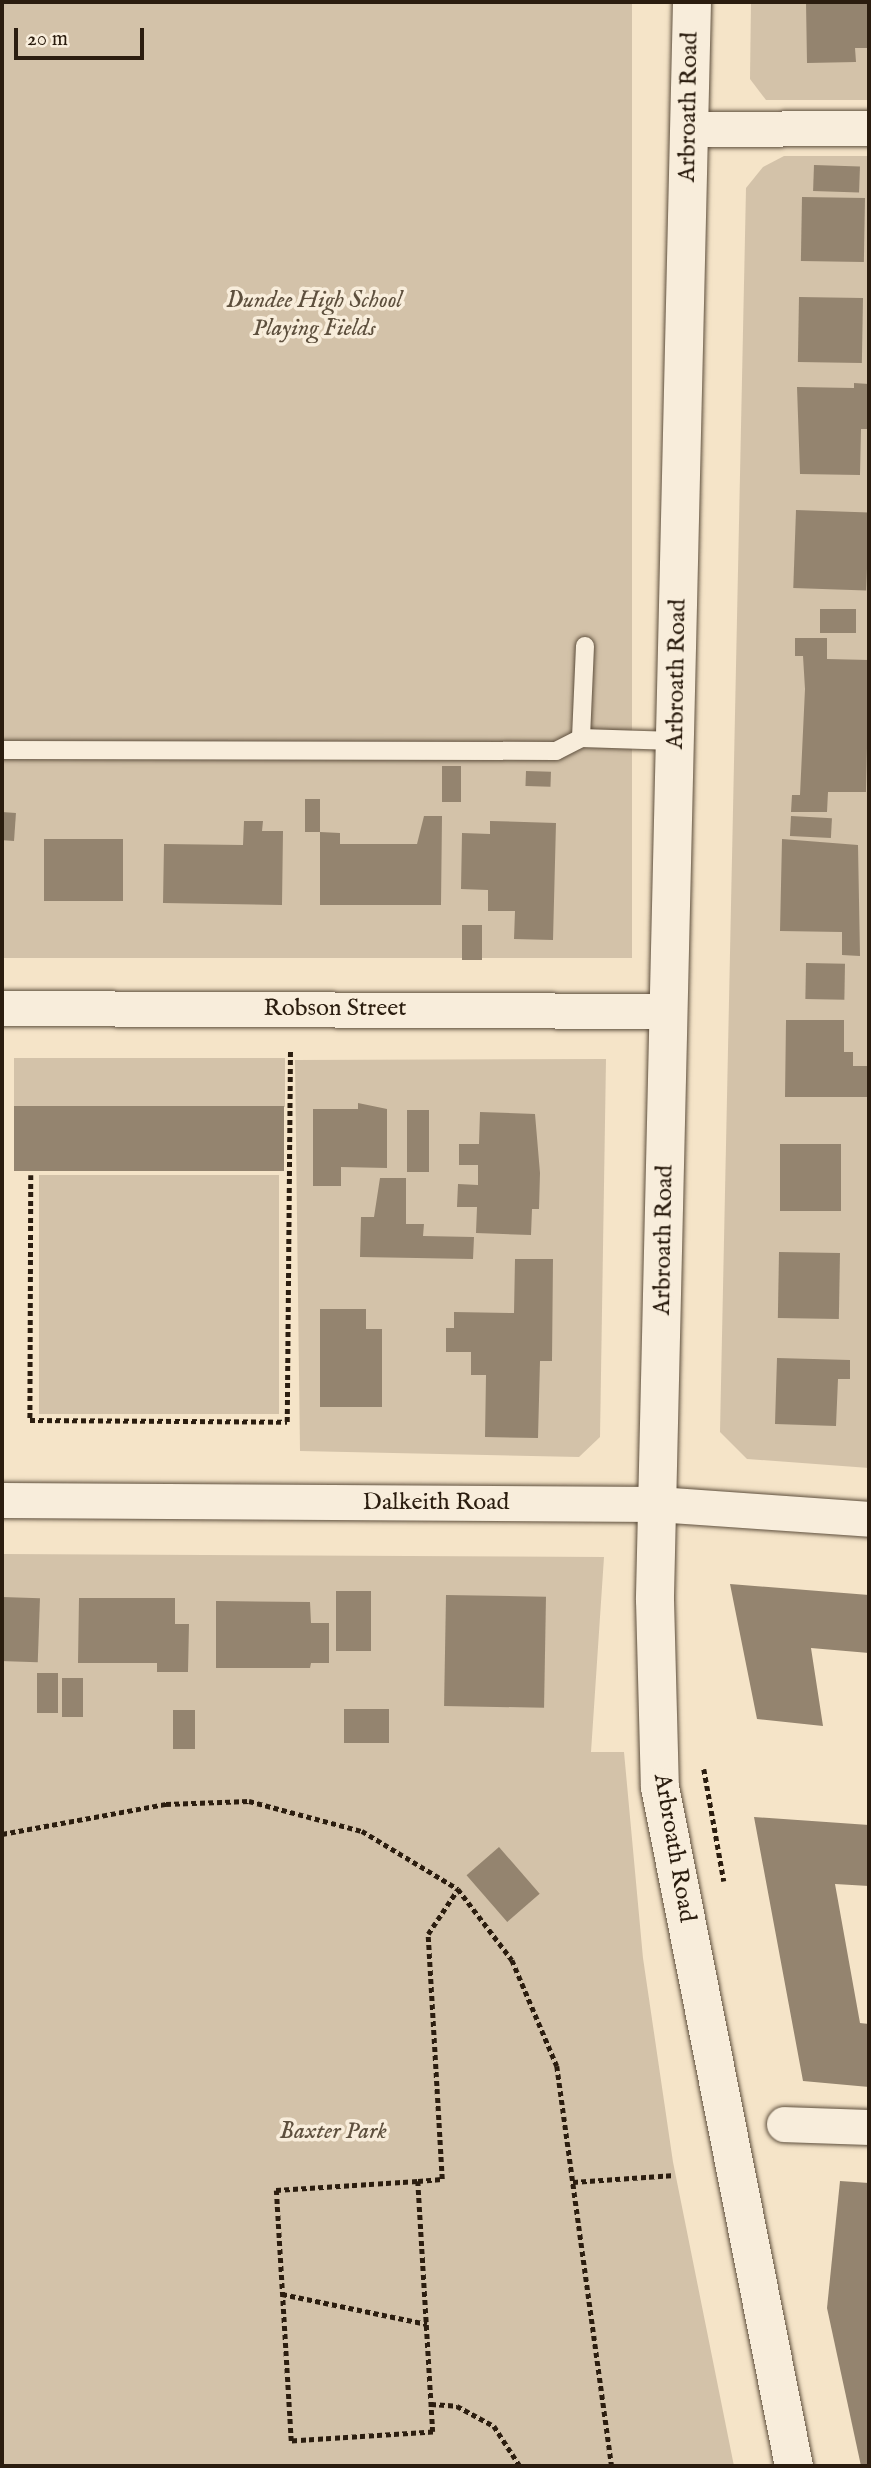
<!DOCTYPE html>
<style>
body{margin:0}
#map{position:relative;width:871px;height:2468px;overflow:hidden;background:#f5e4c8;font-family:"IM FELL English",serif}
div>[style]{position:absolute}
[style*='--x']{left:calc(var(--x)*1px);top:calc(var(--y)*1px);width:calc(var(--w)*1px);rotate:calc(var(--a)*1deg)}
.green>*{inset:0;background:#d3c2a9;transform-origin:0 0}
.building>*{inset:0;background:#94846f;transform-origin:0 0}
.path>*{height:4.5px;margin-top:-2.25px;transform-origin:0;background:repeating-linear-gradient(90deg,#2b1d0f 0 5px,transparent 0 8.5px)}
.roads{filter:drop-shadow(0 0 2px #5e4f3d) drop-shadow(0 0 2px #5e4f3d)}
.lane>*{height:18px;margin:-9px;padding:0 9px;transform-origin:9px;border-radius:9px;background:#f8eddb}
.street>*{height:35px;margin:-17.5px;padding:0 17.5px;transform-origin:17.5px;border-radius:17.5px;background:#f8eddb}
.secondary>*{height:38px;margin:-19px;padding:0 19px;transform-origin:19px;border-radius:19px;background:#f8eddb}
span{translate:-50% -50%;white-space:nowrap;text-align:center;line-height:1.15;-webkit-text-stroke:7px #f8eddb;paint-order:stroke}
.street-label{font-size:24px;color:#2b1d0f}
.park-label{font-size:24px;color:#5d4f3d;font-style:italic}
.frame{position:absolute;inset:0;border:4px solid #2b1d0f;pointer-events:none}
.scale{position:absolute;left:14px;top:28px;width:130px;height:32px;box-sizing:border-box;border:4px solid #2b1d0f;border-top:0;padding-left:9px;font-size:21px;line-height:24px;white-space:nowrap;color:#2b1d0f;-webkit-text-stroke:5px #f8eddb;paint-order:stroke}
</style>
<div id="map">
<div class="green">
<i style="left:2px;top:2px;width:630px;height:956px"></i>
<i style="clip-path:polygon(751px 2px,869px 2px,869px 100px,766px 100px,750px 79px)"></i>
<i style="clip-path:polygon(784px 156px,869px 156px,869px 1468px,747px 1459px,720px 1432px,746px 188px,763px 167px)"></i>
<i style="left:14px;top:1058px;width:271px;height:49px"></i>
<i style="clip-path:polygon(606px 1059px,600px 1437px,579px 1457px,300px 1451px,295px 1060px)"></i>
<i style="left:39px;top:1175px;width:240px;height:239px"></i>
<i style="clip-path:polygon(2px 1554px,604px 1557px,591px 1752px,624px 1752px,643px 1958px,673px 2162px,734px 2466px,2px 2466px)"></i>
</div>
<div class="building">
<i style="clip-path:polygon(806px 2px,869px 2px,869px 48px,855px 48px,856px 62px,807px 63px)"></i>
<i style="left:814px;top:165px;width:46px;height:26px;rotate:2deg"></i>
<i style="left:802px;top:197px;width:63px;height:64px;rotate:1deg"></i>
<i style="left:799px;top:297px;width:64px;height:65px;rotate:1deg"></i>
<i style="clip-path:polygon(854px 383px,869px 384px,869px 429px,861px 429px,860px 475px,800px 474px,797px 387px,854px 388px)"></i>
<i style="left:796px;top:510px;width:73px;height:78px;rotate:2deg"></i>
<i style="left:820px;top:609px;width:36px;height:24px"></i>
<i style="clip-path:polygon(795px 638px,827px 638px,827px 659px,869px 660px,866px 792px,828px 792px,827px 812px,791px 812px,792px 795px,800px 795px,805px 689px,803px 656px,795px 656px)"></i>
<i style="left:442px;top:766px;width:19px;height:36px"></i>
<i style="left:526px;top:771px;width:25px;height:15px;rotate:2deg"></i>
<i style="left:305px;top:799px;width:15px;height:33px"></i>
<i style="left:2px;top:812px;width:14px;height:28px;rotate:4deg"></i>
<i style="clip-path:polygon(424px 816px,442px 816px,441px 905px,320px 905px,320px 832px,340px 833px,340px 844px,417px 844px)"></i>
<i style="left:791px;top:816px;width:41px;height:20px;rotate:3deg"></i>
<i style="clip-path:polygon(244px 821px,263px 821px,262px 831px,283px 831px,282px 905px,163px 903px,164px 844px,243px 845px)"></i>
<i style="clip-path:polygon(490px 821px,556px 823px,553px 940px,514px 939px,515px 911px,488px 911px,488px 890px,461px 889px,462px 833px,490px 834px)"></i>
<i style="left:123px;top:839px;width:62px;height:79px;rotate:90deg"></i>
<i style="clip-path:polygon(782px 839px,858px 845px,860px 956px,842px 955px,842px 932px,780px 931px)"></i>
<i style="left:462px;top:925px;width:20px;height:35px"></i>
<i style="left:806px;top:963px;width:39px;height:36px;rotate:1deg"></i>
<i style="clip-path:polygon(786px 1020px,844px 1020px,844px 1052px,853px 1052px,853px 1066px,869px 1066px,869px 1097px,785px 1097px)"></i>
<i style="clip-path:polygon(358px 1103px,387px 1109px,387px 1168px,341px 1167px,341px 1186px,313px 1186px,313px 1109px,358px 1109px)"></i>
<i style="left:284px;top:1106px;width:65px;height:270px;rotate:90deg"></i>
<i style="left:407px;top:1110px;width:22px;height:62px"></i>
<i style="clip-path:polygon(480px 1112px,535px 1114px,540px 1173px,539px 1209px,532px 1209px,531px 1235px,476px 1233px,477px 1207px,457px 1207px,458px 1184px,478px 1185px,478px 1165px,459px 1165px,459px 1144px,479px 1144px)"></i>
<i style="left:780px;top:1144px;width:61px;height:67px"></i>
<i style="clip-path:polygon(380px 1178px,406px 1178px,406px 1224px,424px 1224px,423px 1236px,474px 1237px,473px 1259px,360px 1257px,361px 1217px,374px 1217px)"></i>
<i style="left:779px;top:1252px;width:61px;height:66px;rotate:1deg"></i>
<i style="clip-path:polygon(515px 1259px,553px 1259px,552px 1361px,540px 1361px,538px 1438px,485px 1437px,486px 1375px,471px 1375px,471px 1352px,446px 1352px,446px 1328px,454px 1328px,454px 1312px,514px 1313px)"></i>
<i style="clip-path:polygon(320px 1309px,366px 1309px,366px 1329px,382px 1329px,382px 1407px,320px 1407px)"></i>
<i style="clip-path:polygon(777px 1358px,850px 1360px,850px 1379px,838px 1379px,836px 1426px,775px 1424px)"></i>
<i style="clip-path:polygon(730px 1584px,869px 1595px,869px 1653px,811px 1648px,823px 1726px,757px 1719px)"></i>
<i style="left:336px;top:1591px;width:35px;height:60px"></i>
<i style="left:446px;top:1595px;width:100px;height:111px;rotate:1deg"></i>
<i style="left:2px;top:1597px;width:38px;height:64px;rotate:2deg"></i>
<i style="clip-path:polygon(79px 1598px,175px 1598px,175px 1624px,189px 1624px,188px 1672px,157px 1672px,157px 1663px,78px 1663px)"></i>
<i style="clip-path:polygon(216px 1601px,310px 1602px,311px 1623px,329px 1623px,329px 1663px,311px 1663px,310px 1668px,216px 1668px)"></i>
<i style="left:37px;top:1673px;width:21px;height:40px"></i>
<i style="left:62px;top:1678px;width:21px;height:39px"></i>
<i style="left:344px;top:1709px;width:45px;height:34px"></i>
<i style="left:173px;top:1710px;width:22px;height:39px"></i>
<i style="clip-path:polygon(754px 1817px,869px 1825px,869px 1886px,835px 1884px,860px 2023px,869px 2024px,869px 2087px,803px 2081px)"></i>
<i style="left:499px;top:1847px;width:62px;height:43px;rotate:49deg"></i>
<i style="clip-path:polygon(840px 2181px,869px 2183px,869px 2466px,861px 2466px,827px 2308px)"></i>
</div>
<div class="path">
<i style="--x:31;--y:1175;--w:245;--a:90.2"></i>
<i style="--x:30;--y:1420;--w:257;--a:0.4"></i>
<i style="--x:287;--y:1422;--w:372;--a:-89.5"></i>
<i style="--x:704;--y:1769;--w:114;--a:79.9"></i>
<i style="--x:2;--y:1834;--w:167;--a:-10.4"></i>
<i style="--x:166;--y:1804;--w:83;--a:-2.1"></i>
<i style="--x:249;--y:1801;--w:117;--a:14.9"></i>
<i style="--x:362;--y:1831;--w:112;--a:31.1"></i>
<i style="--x:458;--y:1889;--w:89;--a:52.7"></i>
<i style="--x:512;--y:1960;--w:115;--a:67"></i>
<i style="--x:557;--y:2066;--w:404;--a:82.2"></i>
<i style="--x:418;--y:2181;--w:251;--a:86.6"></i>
<i style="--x:433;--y:2432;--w:142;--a:176.4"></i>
<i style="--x:291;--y:2441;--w:251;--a:-93.4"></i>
<i style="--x:276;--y:2190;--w:142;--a:-3.6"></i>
<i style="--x:418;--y:2181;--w:24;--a:-5"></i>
<i style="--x:442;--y:2179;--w:245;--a:-93.3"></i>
<i style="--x:428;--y:1934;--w:54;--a:-56.3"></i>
<i style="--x:573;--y:2182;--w:102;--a:-3.9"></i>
<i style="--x:282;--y:2294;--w:148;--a:11.7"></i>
<i style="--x:431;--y:2404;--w:26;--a:4"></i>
<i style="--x:457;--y:2406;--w:42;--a:28.4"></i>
<i style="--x:494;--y:2426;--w:48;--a:57"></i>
</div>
<div class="roads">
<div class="lane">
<i style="--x:585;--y:646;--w:92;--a:92.5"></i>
<i style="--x:581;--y:738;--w:94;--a:1.8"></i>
<i style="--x:2;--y:750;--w:554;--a:0.1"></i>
<i style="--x:556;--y:751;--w:28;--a:-27"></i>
</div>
<div class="street">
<i style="--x:689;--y:129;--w:180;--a:-0.3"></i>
<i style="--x:2;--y:1008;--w:667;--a:0.26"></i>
<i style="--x:2;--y:1500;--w:655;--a:0.35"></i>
<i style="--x:657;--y:1504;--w:213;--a:4"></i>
<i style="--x:784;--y:2124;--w:85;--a:2"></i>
</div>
<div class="secondary">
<i style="--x:692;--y:2;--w:1598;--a:91.33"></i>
<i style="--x:655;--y:1600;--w:187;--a:88.5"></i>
<i style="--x:660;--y:1787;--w:692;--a:78.84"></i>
</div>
</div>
<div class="street-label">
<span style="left:689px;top:107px;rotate:-89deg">Arbroath Road</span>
<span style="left:677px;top:674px;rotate:-89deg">Arbroath Road</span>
<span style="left:335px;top:1009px">Robson Street</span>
<span style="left:664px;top:1240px;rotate:-89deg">Arbroath Road</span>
<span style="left:436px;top:1503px">Dalkeith Road</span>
<span style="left:674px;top:1848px;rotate:80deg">Arbroath Road</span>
</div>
<div class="park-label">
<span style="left:314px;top:315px">Dundee High School<br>Playing Fields</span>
<span style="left:333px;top:2132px">Baxter Park</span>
</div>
<div class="frame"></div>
<div class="scale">20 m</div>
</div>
